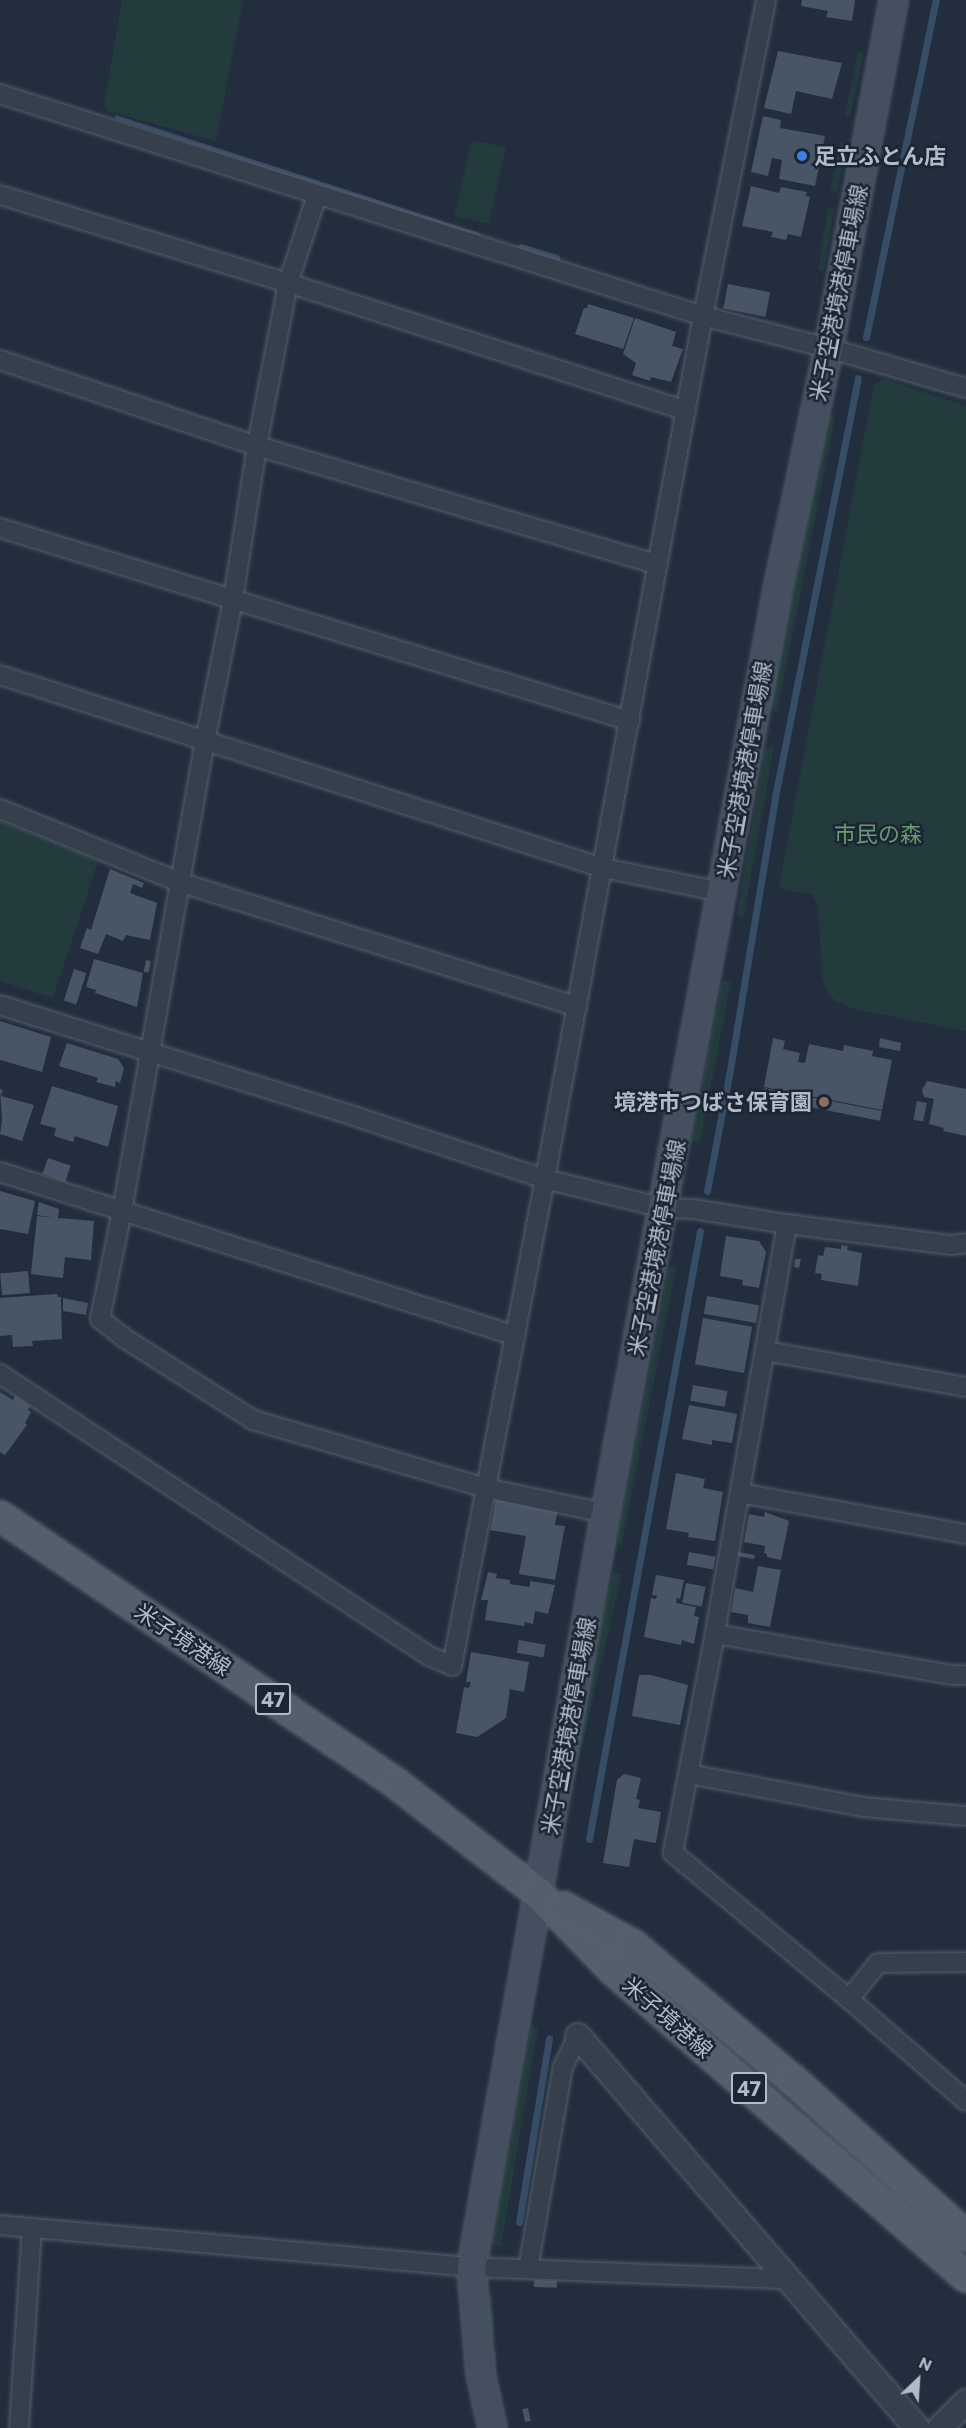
<!DOCTYPE html>
<meta charset="utf-8">
<style>
body{margin:0}
#map{position:relative;width:966px;height:2428px;overflow:hidden;background:#222e3d;font-family:Commissioner,"Noto Sans JP",sans-serif}
div>[style]{position:absolute}
[style*='--x']{left:calc(var(--x)*1px);top:calc(var(--y)*1px);width:calc(var(--w)*1px);rotate:calc(var(--a)*1deg)}
.green>*{inset:0;background:#243b3e;transform-origin:0 0}
.water>*{inset:0;background:#374c67;transform-origin:0 0}
.stream>*{height:7px;margin:-3.5px;padding:0 3.5px;transform-origin:3.5px;border-radius:3.5px;background:#374c67}
.building>*{inset:0;background:#485566;transform-origin:0 0}
.roads{filter:drop-shadow(0 0 2px #555e6b) drop-shadow(0 0 2px #555e6b)}
.minor>*{height:18px;margin:-9px;padding:0 9px;transform-origin:9px;border-radius:9px;background:#36404d}
.tertiary>*{height:24px;margin:-12px;padding:0 12px;transform-origin:12px;border-radius:12px;background:#36404d}
.secondary>*{height:27px;margin:-13.5px;padding:0 13.5px;transform-origin:13.5px;border-radius:13.5px;background:#444f60}
.primary>*{height:30px;margin:-15px;padding:0 15px;transform-origin:15px;border-radius:15px;background:#545f6d}
.dots>*{width:16px;height:16px;translate:-50% -50%;box-sizing:border-box;border:3px solid #1c2532;border-radius:50%}
span{translate:-50% -50%;white-space:nowrap;text-align:center;line-height:1.15;-webkit-text-stroke:5px #1c2532;paint-order:stroke}
.shield-label span{padding:2px 4px;background:#1c2532;border:2px solid;border-radius:4px;-webkit-text-stroke-width:0}
.shield-label{font-size:21px;color:#b2bbc8;font-weight:700}
.poi-label{font-size:22px;color:#b2bbc8;font-weight:700}
.left{translate:0 -50%;text-align:left}
.right{translate:-100% -50%;text-align:right}
.street-label{font-size:22px;color:#b2bbc8}
.park-label{font-size:22px;color:#689a73}
.north{position:absolute;left:888px;top:2350px;width:60px;height:60px;-webkit-text-stroke:4px #1c2532;paint-order:stroke;rotate:25deg;font-size:16px;font-weight:700;line-height:24px;text-align:center;color:#b2bbc8}
.north::after{content:'';display:block;margin:auto;width:21px;height:27px;background:#b2bbc8;clip-path:polygon(50% 0,100% 100%,50% 72%,0 100%)}
</style>
<div id="map">
<div class="green">
<i style="clip-path:polygon(122px 0,243px 0,216px 141px,108px 111px,104px 105px)"></i>
<i style="clip-path:polygon(858px 52px,864px 53px,850px 117px,845px 115px)"></i>
<i style="left:472px;top:140px;width:35px;height:78px;rotate:13deg"></i>
<i style="clip-path:polygon(841px 141px,847px 143px,837px 192px,830px 190px)"></i>
<i style="left:828px;top:207px;width:6px;height:64px;rotate:9deg"></i>
<i style="clip-path:polygon(884px 379px,966px 406px,966px 1031px,854px 1009px,837px 1002px,828px 994px,822px 977px,818px 904px,812px 894px,789px 891px,781px 889px,779px 886px,874px 385px)"></i>
<i style="clip-path:polygon(836px 413px,777px 714px,770px 704px,829px 416px)"></i>
<i style="clip-path:polygon(774px 747px,743px 920px,737px 914px,765px 748px)"></i>
<i style="clip-path:polygon(0 821px,98px 861px,53px 998px,0 981px)"></i>
<i style="left:731px;top:982px;width:164px;height:9px;rotate:101deg"></i>
<i style="clip-path:polygon(669px 1266px,676px 1267px,621px 1550px,617px 1538px)"></i>
<i style="left:613px;top:1572px;width:9px;height:229px;rotate:13deg"></i>
<i style="clip-path:polygon(531px 2026px,538px 2028px,501px 2247px,491px 2244px)"></i>
<i style="clip-path:polygon(487px 2296px,493px 2296px,495px 2339px,490px 2341px)"></i>
<i style="left:489px;top:2351px;width:7px;height:53px"></i>
</div>
<div class="water">
<i style="left:116px;top:115px;width:384px;height:4px;rotate:18deg"></i>
</div>
<div class="stream">
<i style="--x:521;--y:247;--w:37;--a:17"></i>
<i style="--x:866;--y:337;--w:344;--a:-78.3"></i>
<i style="--x:707;--y:1191;--w:117;--a:-79.2"></i>
<i style="--x:729;--y:1076;--w:283;--a:-80.6"></i>
<i style="--x:775;--y:797;--w:427;--a:-78.8"></i>
<i style="--x:589;--y:1839;--w:618;--a:-79.65"></i>
<i style="--x:519;--y:2222;--w:186;--a:-80.7"></i>
</div>
<div class="building">
<i style="clip-path:polygon(802px 0,855px 0,852px 21px,826px 17px,828px 11px,801px 6px)"></i>
<i style="clip-path:polygon(778px 51px,842px 63px,832px 99px,796px 91px,791px 114px,764px 108px)"></i>
<i style="clip-path:polygon(763px 116px,781px 120px,780px 128px,825px 136px,815px 186px,779px 179px,782px 160px,772px 158px,768px 176px,751px 172px)"></i>
<i style="clip-path:polygon(751px 186px,779px 193px,781px 187px,807px 192px,806px 196px,810px 197px,801px 237px,788px 234px,786px 240px,771px 237px,773px 232px,742px 226px)"></i>
<i style="left:728px;top:284px;width:43px;height:25px;rotate:11deg"></i>
<i style="clip-path:polygon(588px 304px,634px 318px,623px 349px,575px 334px,584px 308px,587px 308px)"></i>
<i style="clip-path:polygon(635px 318px,676px 332px,672px 346px,683px 349px,671px 382px,651px 377px,650px 381px,632px 375px,636px 363px,623px 354px)"></i>
<i style="clip-path:polygon(110px 869px,144px 883px,142px 888px,133px 884px,130px 893px,157px 903px,150px 940px,126px 935px,123px 941px,106px 934px,98px 954px,80px 948px,87px 928px,91px 930px)"></i>
<i style="clip-path:polygon(94px 959px,143px 973px,137px 1007px,95px 993px,96px 990px,86px 987px)"></i>
<i style="left:146px;top:960px;width:5px;height:12px;rotate:11deg"></i>
<i style="left:74px;top:969px;width:13px;height:33px;rotate:18deg"></i>
<i style="clip-path:polygon(0 1021px,51px 1037px,42px 1072px,0 1060px)"></i>
<i style="clip-path:polygon(773px 1038px,785px 1041px,783px 1049px,800px 1053px,798px 1062px,805px 1063px,809px 1044px,843px 1051px,844px 1045px,873px 1051px,872px 1056px,892px 1060px,882px 1110px,764px 1087px)"></i>
<i style="clip-path:polygon(880px 1038px,901px 1043px,900px 1051px,879px 1047px)"></i>
<i style="clip-path:polygon(67px 1043px,118px 1059px,124px 1068px,120px 1083px,116px 1081px,115px 1087px,96px 1082px,98px 1078px,59px 1066px)"></i>
<i style="clip-path:polygon(927px 1081px,966px 1089px,966px 1136px,943px 1131px,944px 1128px,929px 1124px,934px 1099px,924px 1097px,922px 1090px)"></i>
<i style="clip-path:polygon(52px 1086px,118px 1106px,108px 1147px,75px 1136px,73px 1142px,54px 1136px,56px 1128px,40px 1124px)"></i>
<i style="left:764px;top:1088px;width:120px;height:10px;rotate:11deg"></i>
<i style="clip-path:polygon(0 1089px,3px 1090px,1px 1096px,34px 1105px,22px 1141px,0 1134px,2px 1121px)"></i>
<i style="left:917px;top:1101px;width:10px;height:19px;rotate:11deg"></i>
<i style="left:48px;top:1158px;width:24px;height:17px;rotate:19deg"></i>
<i style="clip-path:polygon(0 1191px,35px 1201px,28px 1234px,0 1229px)"></i>
<i style="clip-path:polygon(39px 1202px,59px 1209px,58px 1218px,94px 1221px,91px 1260px,65px 1257px,63px 1278px,31px 1274px,37px 1216px,55px 1218px,37px 1215px)"></i>
<i style="clip-path:polygon(726px 1236px,759px 1241px,766px 1252px,759px 1288px,742px 1285px,743px 1280px,720px 1276px)"></i>
<i style="clip-path:polygon(841px 1245px,848px 1246px,847px 1250px,862px 1253px,858px 1286px,821px 1280px,822px 1274px,815px 1273px,818px 1255px,823px 1256px,825px 1247px,841px 1249px)"></i>
<i style="clip-path:polygon(795px 1259px,801px 1259px,799px 1268px,794px 1267px)"></i>
<i style="left:28px;top:1271px;width:22px;height:28px;rotate:85deg"></i>
<i style="clip-path:polygon(57px 1294px,58px 1297px,61px 1297px,62px 1339px,32px 1341px,33px 1346px,13px 1347px,12px 1335px,0 1336px,0 1298px)"></i>
<i style="left:707px;top:1296px;width:53px;height:18px;rotate:10deg"></i>
<i style="clip-path:polygon(63px 1298px,88px 1303px,86px 1315px,63px 1311px)"></i>
<i style="left:703px;top:1318px;width:50px;height:47px;rotate:10deg"></i>
<i style="left:693px;top:1385px;width:35px;height:16px;rotate:10deg"></i>
<i style="clip-path:polygon(0 1392px,13px 1400px,15px 1396px,30px 1406px,28px 1410px,31px 1412px,25px 1423px,27px 1425px,5px 1455px,0 1452px)"></i>
<i style="clip-path:polygon(689px 1405px,737px 1414px,732px 1443px,712px 1440px,712px 1445px,682px 1439px)"></i>
<i style="clip-path:polygon(676px 1473px,705px 1479px,703px 1488px,723px 1492px,715px 1541px,688px 1537px,689px 1533px,666px 1529px)"></i>
<i style="clip-path:polygon(496px 1498px,558px 1509px,555px 1525px,565px 1526px,555px 1580px,519px 1574px,526px 1536px,490px 1530px)"></i>
<i style="clip-path:polygon(765px 1512px,789px 1521px,781px 1560px,767px 1557px,767px 1554px,764px 1553px,765px 1546px,744px 1542px,749px 1514px,764px 1517px)"></i>
<i style="left:689px;top:1552px;width:27px;height:13px;rotate:10deg"></i>
<i style="left:738px;top:1552px;width:17px;height:4px;rotate:10deg"></i>
<i style="clip-path:polygon(758px 1566px,781px 1570px,770px 1627px,748px 1623px,748px 1615px,731px 1612px,735px 1588px,753px 1592px)"></i>
<i style="clip-path:polygon(488px 1572px,497px 1574px,496px 1578px,510px 1580px,510px 1584px,530px 1587px,530px 1581px,555px 1585px,548px 1614px,535px 1611px,533px 1624px,525px 1622px,524px 1626px,485px 1620px,488px 1600px,481px 1600px)"></i>
<i style="clip-path:polygon(656px 1575px,684px 1580px,680px 1599px,677px 1598px,676px 1603px,696px 1607px,694px 1616px,699px 1617px,694px 1644px,682px 1640px,681px 1645px,644px 1637px,651px 1598px,656px 1599px,657px 1596px,652px 1595px)"></i>
<i style="left:686px;top:1583px;width:20px;height:20px;rotate:11deg"></i>
<i style="left:519px;top:1640px;width:27px;height:13px;rotate:10deg"></i>
<i style="clip-path:polygon(471px 1652px,529px 1662px,524px 1692px,510px 1689px,506px 1718px,477px 1737px,456px 1733px,464px 1687px,469px 1688px,471px 1682px,466px 1682px)"></i>
<i style="clip-path:polygon(639px 1675px,651px 1675px,688px 1685px,680px 1725px,632px 1716px)"></i>
<i style="clip-path:polygon(624px 1774px,641px 1778px,636px 1799px,640px 1800px,638px 1808px,661px 1812px,656px 1843px,634px 1839px,629px 1867px,603px 1863px,617px 1780px)"></i>
<i style="left:534px;top:2280px;width:23px;height:7px;rotate:2deg"></i>
<i style="left:528px;top:2408px;width:13px;height:6px;rotate:77deg"></i>
</div>
<div class="roads">
<div class="minor">
<i style="--x:0;--y:94;--w:737;--a:17.53"></i>
<i style="--x:703;--y:316;--w:129;--a:14.4"></i>
<i style="--x:828;--y:348;--w:144;--a:16.2"></i>
<i style="--x:0;--y:195;--w:301;--a:17"></i>
<i style="--x:288;--y:283;--w:418;--a:17.8"></i>
<i style="--x:317;--y:195;--w:93;--a:108.2"></i>
<i style="--x:288;--y:283;--w:166;--a:100.8"></i>
<i style="--x:257;--y:446;--w:156;--a:98.9"></i>
<i style="--x:233;--y:600;--w:155;--a:101.2"></i>
<i style="--x:203;--y:752;--w:466;--a:100"></i>
<i style="--x:122;--y:1211;--w:110;--a:101.5"></i>
<i style="--x:100;--y:1319;--w:31;--a:38"></i>
<i style="--x:124;--y:1338;--w:153;--a:32.4"></i>
<i style="--x:253;--y:1420;--w:242;--a:16.3"></i>
<i style="--x:485;--y:1488;--w:123;--a:11.8"></i>
<i style="--x:0;--y:360;--w:271;--a:18.5"></i>
<i style="--x:257;--y:446;--w:418;--a:16.5"></i>
<i style="--x:0;--y:528;--w:659;--a:17.03"></i>
<i style="--x:0;--y:675;--w:633;--a:17.75"></i>
<i style="--x:603;--y:868;--w:121;--a:11.4"></i>
<i style="--x:0;--y:809;--w:193;--a:22.2"></i>
<i style="--x:179;--y:882;--w:417;--a:17.4"></i>
<i style="--x:0;--y:1005;--w:358;--a:17.4"></i>
<i style="--x:342;--y:1112;--w:214;--a:18.3"></i>
<i style="--x:545;--y:1179;--w:122;--a:13.7"></i>
<i style="--x:664;--y:1208;--w:29;--a:2"></i>
<i style="--x:693;--y:1209;--w:95;--a:9.1"></i>
<i style="--x:787;--y:1224;--w:166;--a:7.3"></i>
<i style="--x:952;--y:1245;--w:14;--a:-8"></i>
<i style="--x:0;--y:1172;--w:541;--a:17.63"></i>
<i style="--x:787;--y:1224;--w:416;--a:100"></i>
<i style="--x:715;--y:1634;--w:223;--a:100.9"></i>
<i style="--x:673;--y:1853;--w:229;--a:39.7"></i>
<i style="--x:849;--y:1999;--w:155;--a:41.1"></i>
<i style="--x:766;--y:1351;--w:203;--a:10.2"></i>
<i style="--x:0;--y:1374;--w:513;--a:33.32"></i>
<i style="--x:429;--y:1656;--w:25;--a:23"></i>
<i style="--x:452;--y:1666;--w:496;--a:-79.2"></i>
<i style="--x:545;--y:1179;--w:877;--a:-79.63"></i>
<i style="--x:703;--y:316;--w:322;--a:-78.7"></i>
<i style="--x:740;--y:1493;--w:230;--a:10.3"></i>
<i style="--x:715;--y:1634;--w:241;--a:9.8"></i>
<i style="--x:952;--y:1675;--w:14;--a:0"></i>
<i style="--x:689;--y:1774;--w:178;--a:10.7"></i>
<i style="--x:864;--y:1807;--w:102;--a:5"></i>
<i style="--x:849;--y:1999;--w:46;--a:-51.1"></i>
<i style="--x:878;--y:1963;--w:88;--a:-0.7"></i>
<i style="--x:0;--y:2225;--w:473;--a:5.1"></i>
<i style="--x:471;--y:2267;--w:315;--a:2.2"></i>
<i style="--x:528;--y:2269;--w:205;--a:-80.2"></i>
<i style="--x:563;--y:2067;--w:34;--a:-64"></i>
<i style="--x:19;--y:2428;--w:200;--a:-86.3"></i>
</div>
<div class="tertiary">
<i style="--x:578;--y:2036;--w:518;--a:49.15"></i>
<i style="--x:940;--y:2428;--w:37;--a:-45"></i>
</div>
<div class="secondary">
<i style="--x:492;--y:2428;--w:57;--a:-102.1"></i>
<i style="--x:480;--y:2372;--w:105;--a:-94.9"></i>
<i style="--x:471;--y:2267;--w:766;--a:-79.92"></i>
<i style="--x:605;--y:1513;--w:944;--a:-79.44"></i>
<i style="--x:778;--y:585;--w:242;--a:-78.1"></i>
<i style="--x:828;--y:348;--w:354;--a:-79.4"></i>
</div>
<div class="primary">
<i style="--x:0;--y:1516;--w:479;--a:34"></i>
<i style="--x:397;--y:1784;--w:178;--a:37.7"></i>
<i style="--x:538;--y:1893;--w:107;--a:45.8"></i>
<i style="--x:613;--y:1970;--w:468;--a:41"></i>
<i style="--x:564;--y:1907;--w:79;--a:28.8"></i>
<i style="--x:633;--y:1945;--w:209;--a:40.2"></i>
<i style="--x:793;--y:2080;--w:233;--a:42"></i>
</div>
</div>
<div class="dots">
<i style="left:802px;top:156px;background:#3f7fe0"></i>
<i style="left:824px;top:1102px;background:#8d6e63"></i>
</div>
<div class="shield-label">
<span style="left:273px;top:1699px">47</span>
<span style="left:749px;top:2088px">47</span>
</div>
<div class="poi-label">
<span class="left" style="left:814px;top:156px">足立ふとん店</span>
<span class="right" style="left:812px;top:1102px">境港市つばさ保育園</span>
</div>
<div class="street-label">
<span style="left:838px;top:293px;rotate:-79deg">米子空港境港停車場線</span>
<span style="left:744px;top:770px;rotate:-80deg">米子空港境港停車場線</span>
<span style="left:656px;top:1248px;rotate:-79deg">米子空港境港停車場線</span>
<span style="left:183px;top:1639px;rotate:34deg">米子境港線</span>
<span style="left:568px;top:1726px;rotate:-80deg">米子空港境港停車場線</span>
<span style="left:668px;top:2017px;rotate:41deg">米子境港線</span>
</div>
<div class="park-label">
<span style="left:878px;top:834px">市民の森</span>
</div>
<div class="north">N</div>
</div>
